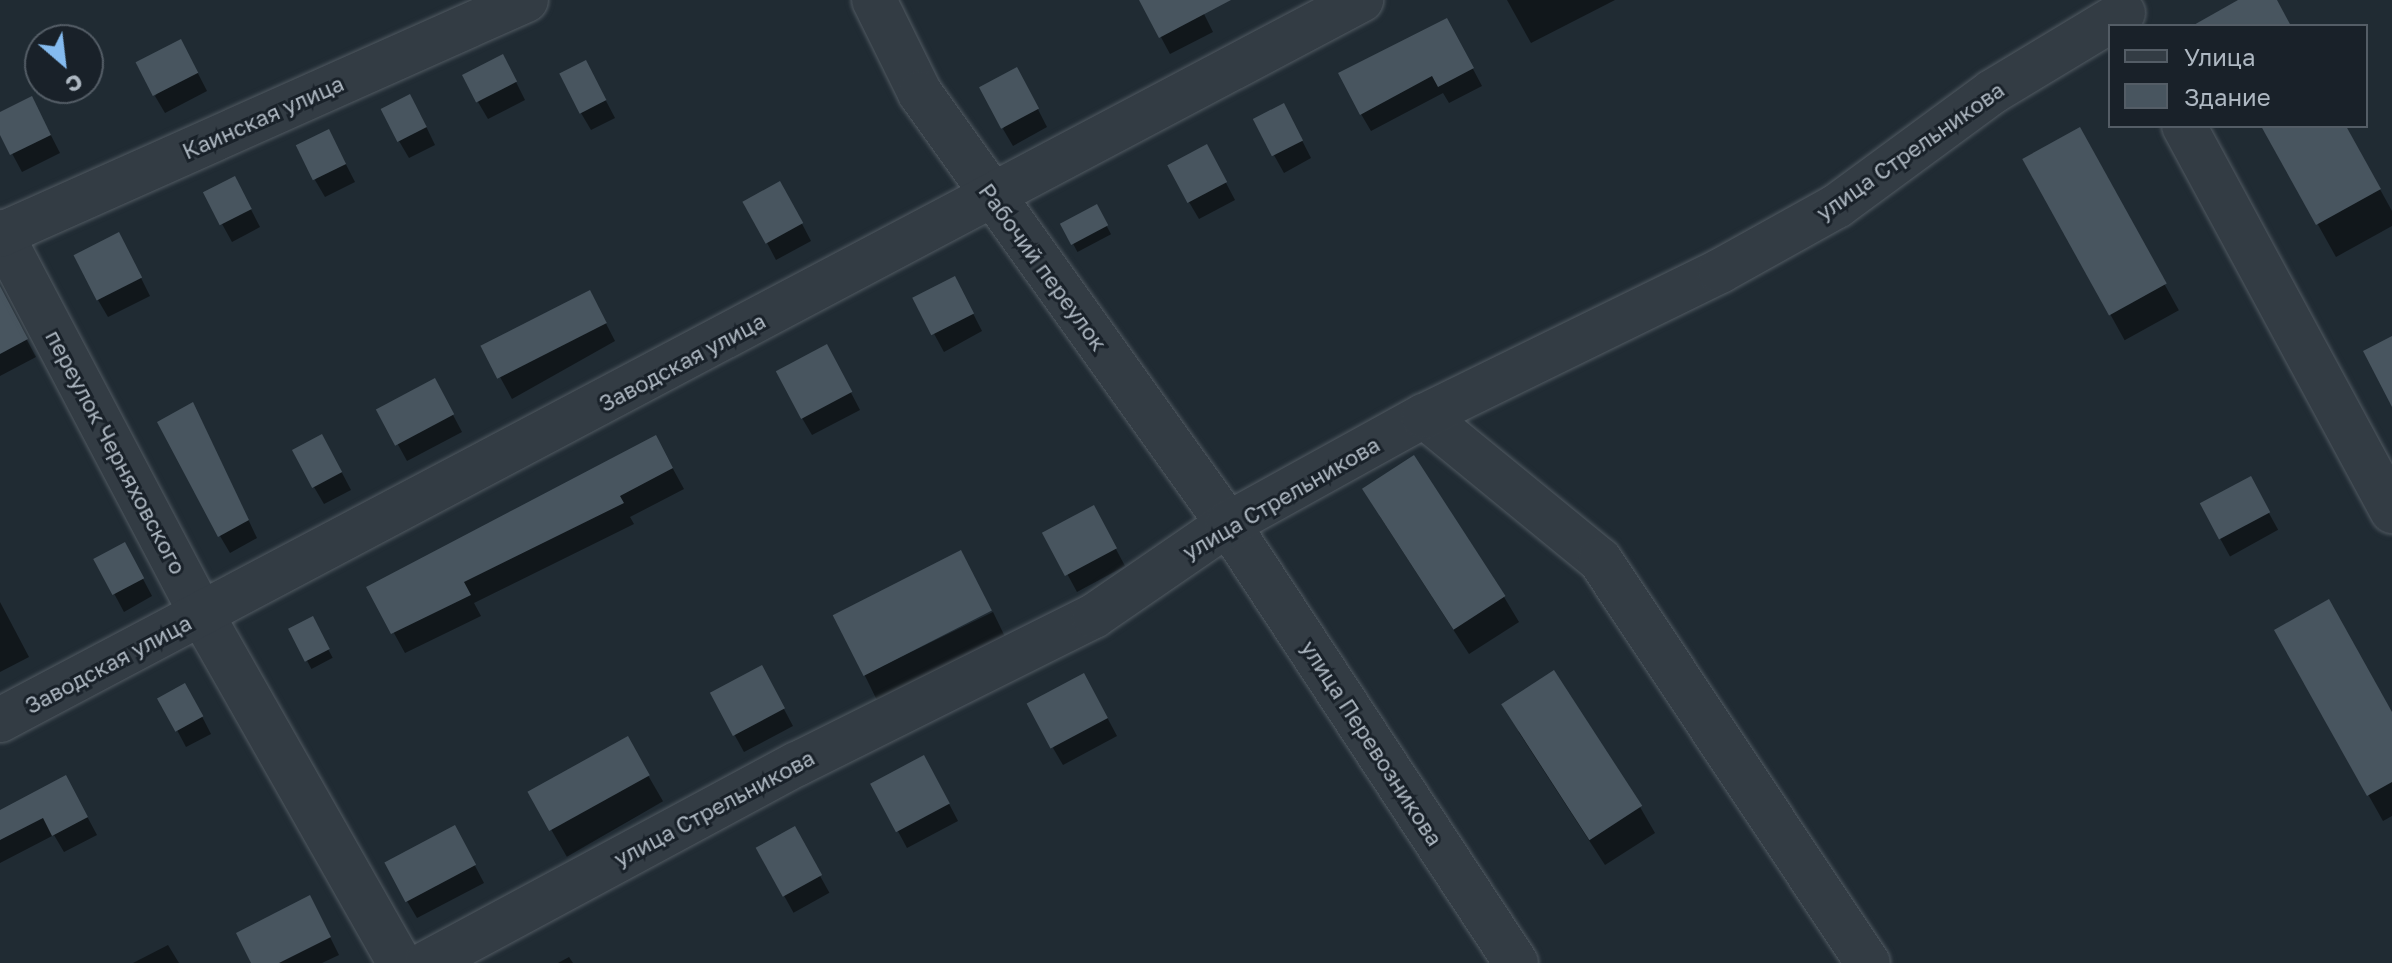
<!DOCTYPE html>
<meta charset="utf-8">
<style>
body{margin:0}
#map{position:relative;width:2392px;height:963px;overflow:hidden;background:#202b33;font-family:"Golos Text",sans-serif}
div>[style]{position:absolute}
[style*='--x']{left:calc(var(--x)*1px);top:calc(var(--y)*1px);width:calc(var(--w)*1px);rotate:calc(var(--a)*1deg)}
.shadow>*{inset:0;background:#0007;transform-origin:0 0}
.building>*{inset:0;background:#48555f;transform-origin:0 0}
.roads{filter:drop-shadow(0 0 2px #515a62) drop-shadow(0 0 2px #515a62)}
.minor>*{height:44px;margin:-22px;padding:0 22px;transform-origin:22px;border-radius:22px;background:#333c44}
span{translate:-50% -50%;white-space:nowrap;text-align:center;line-height:1.15;-webkit-text-stroke:6px #192129;paint-order:stroke}
.street-label{font-size:22px;color:#adb7c1}
.legend{position:absolute;left:2108px;top:24px;width:260px;height:104px;box-sizing:border-box;background:#192129;border:2px solid #545d66;margin:0;padding:10px 14px;list-style:none;font-size:24px;color:#adb7c1}
.legend li{display:flex;align-items:center;gap:16px;height:40px}
.legend b{width:40px;border:2px solid #545d66}
.north{position:absolute;left:24px;top:24px;width:80px;height:80px;box-sizing:border-box;background:#192129;border:2px solid #545d66;border-radius:50%;rotate:152deg;font-size:22px;font-weight:700;line-height:32px;text-align:center;color:#adb7c1}
.north::after{content:'';display:block;margin:auto;width:28px;height:36px;background:#85bbef;clip-path:polygon(50% 0,100% 100%,50% 72%,0 100%)}
</style>
<div id="map">
<div class="shadow">
<i style="clip-path:polygon(1141px 0,1197px 0,1213px 32px,1170px 54px)"></i>
<i style="clip-path:polygon(1507px 0,1615px 0,1531px 43px)"></i>
<i style="clip-path:polygon(1456px 37px,1482px 86px,1449px 103px,1443px 93px,1371px 131px,1361px 114px)"></i>
<i style="clip-path:polygon(190px 58px,207px 91px,165px 113px,155px 96px)"></i>
<i style="clip-path:polygon(512px 74px,525px 100px,488px 119px,478px 102px)"></i>
<i style="clip-path:polygon(595px 80px,615px 118px,591px 130px,581px 113px)"></i>
<i style="clip-path:polygon(1026px 86px,1047px 127px,1013px 146px,1003px 129px)"></i>
<i style="clip-path:polygon(420px 114px,435px 145px,409px 158px,399px 141px)"></i>
<i style="clip-path:polygon(0 115px,41px 116px,60px 153px,22px 172px,0 131px)"></i>
<i style="clip-path:polygon(1255px 121px,1293px 123px,1311px 158px,1284px 173px)"></i>
<i style="clip-path:polygon(2263px 126px,2345px 126px,2392px 211px,2392px 226px,2336px 257px)"></i>
<i style="left:2079px;top:130px;width:206px;height:62px;rotate:61deg"></i>
<i style="clip-path:polygon(338px 149px,355px 182px,325px 197px,315px 180px)"></i>
<i style="clip-path:polygon(1216px 164px,1235px 200px,1199px 219px,1189px 202px)"></i>
<i style="clip-path:polygon(205px 193px,244px 196px,260px 227px,232px 242px)"></i>
<i style="clip-path:polygon(745px 201px,790px 201px,811px 241px,776px 260px)"></i>
<i style="left:1096px;top:206px;width:32px;height:38px;rotate:62deg"></i>
<i style="clip-path:polygon(128px 252px,150px 296px,108px 317px,98px 300px)"></i>
<i style="clip-path:polygon(0 289px,36px 357px,0 376px)"></i>
<i style="clip-path:polygon(964px 296px,982px 331px,944px 352px,915px 299px)"></i>
<i style="clip-path:polygon(599px 310px,615px 341px,512px 399px,483px 346px)"></i>
<i style="clip-path:polygon(836px 364px,860px 410px,812px 435px,802px 418px)"></i>
<i style="clip-path:polygon(444px 398px,462px 432px,407px 461px,379px 410px)"></i>
<i style="clip-path:polygon(202px 422px,257px 538px,230px 553px,220px 536px)"></i>
<i style="clip-path:polygon(332px 454px,351px 490px,324px 504px,314px 487px)"></i>
<i style="clip-path:polygon(667px 458px,684px 489px,630px 517px,634px 524px,474px 603px,481px 616px,405px 653px,369px 588px)"></i>
<i style="left:2250px;top:479px;width:58px;height:55px;rotate:61deg"></i>
<i style="clip-path:polygon(1379px 515px,1504px 597px,1519px 622px,1469px 654px)"></i>
<i style="clip-path:polygon(1103px 525px,1125px 566px,1077px 592px,1045px 533px)"></i>
<i style="clip-path:polygon(96px 560px,134px 562px,152px 596px,124px 612px)"></i>
<i style="clip-path:polygon(0 602px,29px 657px,0 672px)"></i>
<i style="left:993px;top:612px;width:28px;height:143px;rotate:64deg"></i>
<i style="left:312px;top:619px;width:44px;height:24px;rotate:62deg"></i>
<i style="clip-path:polygon(2276px 631px,2392px 715px,2392px 816px,2383px 821px)"></i>
<i style="clip-path:polygon(771px 685px,793px 726px,744px 752px,712px 694px)"></i>
<i style="clip-path:polygon(1094px 693px,1117px 736px,1063px 765px,1053px 748px)"></i>
<i style="clip-path:polygon(160px 698px,195px 703px,211px 734px,186px 747px)"></i>
<i style="clip-path:polygon(1518px 731px,1640px 807px,1655px 833px,1605px 865px)"></i>
<i style="left:627px;top:739px;width:72px;height:111px;rotate:60deg"></i>
<i style="clip-path:polygon(934px 775px,958px 821px,907px 848px,873px 785px)"></i>
<i style="clip-path:polygon(75px 794px,97px 835px,64px 852px,54px 835px,0 863px,0 812px)"></i>
<i style="left:794px;top:829px;width:73px;height:41px;rotate:61deg"></i>
<i style="clip-path:polygon(464px 845px,484px 883px,417px 918px,407px 901px)"></i>
<i style="clip-path:polygon(319px 915px,339px 955px,322px 963px,253px 963px)"></i>
<i style="clip-path:polygon(168px 945px,179px 963px,133px 963px)"></i>
<i style="clip-path:polygon(569px 957px,573px 963px,558px 963px)"></i>
</div>
<div class="building">
<i style="clip-path:polygon(1139px 0,1231px 0,1159px 38px)"></i>
<i style="clip-path:polygon(2238px 0,2277px 0,2291px 26px,2192px 26px)"></i>
<i style="clip-path:polygon(1447px 18px,1474px 68px,1438px 87px,1432px 76px,1360px 115px,1338px 73px)"></i>
<i style="left:181px;top:39px;width:38px;height:51px;rotate:63deg"></i>
<i style="left:503px;top:54px;width:31px;height:46px;rotate:63deg"></i>
<i style="left:586px;top:60px;width:45px;height:30px;rotate:63deg"></i>
<i style="left:1017px;top:67px;width:47px;height:43px;rotate:62deg"></i>
<i style="left:410px;top:94px;width:37px;height:33px;rotate:63deg"></i>
<i style="clip-path:polygon(32px 96px,51px 135px,10px 155px,0 135px,0 112px)"></i>
<i style="left:1284px;top:103px;width:42px;height:35px;rotate:63deg"></i>
<i style="clip-path:polygon(2261px 126px,2346px 126px,2381px 189px,2316px 225px)"></i>
<i style="left:2080px;top:127px;width:179px;height:66px;rotate:61deg"></i>
<i style="left:329px;top:129px;width:39px;height:37px;rotate:64deg"></i>
<i style="left:1207px;top:144px;width:43px;height:45px;rotate:62deg"></i>
<i style="left:235px;top:176px;width:37px;height:36px;rotate:63deg"></i>
<i style="left:780px;top:181px;width:48px;height:43px;rotate:61deg"></i>
<i style="left:1097px;top:204px;width:24px;height:42px;rotate:62deg"></i>
<i style="left:119px;top:232px;width:51px;height:51px;rotate:63deg"></i>
<i style="left:955px;top:276px;width:42px;height:48px;rotate:63deg"></i>
<i style="clip-path:polygon(0 286px,28px 339px,0 354px)"></i>
<i style="left:590px;top:290px;width:37px;height:123px;rotate:63deg"></i>
<i style="clip-path:polygon(2392px 336px,2392px 407px,2363px 351px)"></i>
<i style="left:827px;top:344px;width:54px;height:58px;rotate:62deg"></i>
<i style="left:435px;top:378px;width:41px;height:67px;rotate:62deg"></i>
<i style="clip-path:polygon(193px 402px,249px 520px,218px 537px,157px 422px)"></i>
<i style="left:322px;top:434px;width:43px;height:34px;rotate:62deg"></i>
<i style="clip-path:polygon(656px 435px,673px 468px,620px 496px,624px 503px,464px 582px,471px 595px,391px 634px,366px 587px)"></i>
<i style="left:1414px;top:455px;width:168px;height:62px;rotate:57deg"></i>
<i style="left:2251px;top:476px;width:41px;height:58px;rotate:62deg"></i>
<i style="left:1094px;top:505px;width:49px;height:59px;rotate:62deg"></i>
<i style="left:125px;top:542px;width:41px;height:36px;rotate:62deg"></i>
<i style="left:961px;top:550px;width:68px;height:144px;rotate:63deg"></i>
<i style="clip-path:polygon(2329px 599px,2392px 712px,2392px 782px,2367px 796px,2274px 630px)"></i>
<i style="left:313px;top:616px;width:37px;height:28px;rotate:63deg"></i>
<i style="left:762px;top:665px;width:49px;height:59px;rotate:62deg"></i>
<i style="left:1554px;top:670px;width:162px;height:63px;rotate:57deg"></i>
<i style="left:1084px;top:673px;width:51px;height:65px;rotate:62deg"></i>
<i style="left:185px;top:683px;width:38px;height:32px;rotate:61deg"></i>
<i style="left:628px;top:736px;width:45px;height:115px;rotate:61deg"></i>
<i style="left:924px;top:755px;width:55px;height:61px;rotate:62deg"></i>
<i style="clip-path:polygon(66px 775px,88px 817px,52px 836px,43px 818px,0 840px,0 810px)"></i>
<i style="left:455px;top:825px;width:45px;height:80px;rotate:62deg"></i>
<i style="left:795px;top:826px;width:56px;height:45px;rotate:61deg"></i>
<i style="clip-path:polygon(310px 895px,331px 937px,279px 963px,251px 963px,236px 933px)"></i>
</div>
<div class="roads">
<div class="minor">
<i style="--x:874;--y:0;--w:104;--a:63.7"></i>
<i style="--x:920;--y:93;--w:530;--a:54.45"></i>
<i style="--x:1228;--y:524;--w:525;--a:56.73"></i>
<i style="--x:2184;--y:126;--w:438;--a:61.6"></i>
<i style="--x:0;--y:232;--w:433;--a:62.2"></i>
<i style="--x:202;--y:615;--w:400;--a:60.4"></i>
<i style="--x:0;--y:235;--w:576;--a:-24.07"></i>
<i style="--x:1424;--y:416;--w:227;--a:39.3"></i>
<i style="--x:1600;--y:560;--w:484;--a:56.4"></i>
<i style="--x:0;--y:720;--w:1540;--a:-27.88"></i>
<i style="--x:427;--y:963;--w:420;--a:-28.3"></i>
<i style="--x:797;--y:764;--w:332;--a:-26.5"></i>
<i style="--x:1094;--y:616;--w:163;--a:-34.5"></i>
<i style="--x:1228;--y:524;--w:224;--a:-28.9"></i>
<i style="--x:1424;--y:416;--w:330;--a:-26.1"></i>
<i style="--x:1720;--y:271;--w:134;--a:-29.1"></i>
<i style="--x:1837;--y:206;--w:192;--a:-36.3"></i>
<i style="--x:1992;--y:92;--w:153;--a:-31.1"></i>
</div>
</div>
<div class="street-label">
<span style="left:263px;top:117px;rotate:-24deg">Каинская улица</span>
<span style="left:1910px;top:151px;rotate:-35deg">улица Стрельникова</span>
<span style="left:1043px;top:267px;rotate:54deg">Рабочий переулок</span>
<span style="left:682px;top:362px;rotate:-28deg">Заводская улица</span>
<span style="left:116px;top:452px;rotate:62deg">переулок Черняховского</span>
<span style="left:1281px;top:498px;rotate:-30deg">улица Стрельникова</span>
<span style="left:108px;top:664px;rotate:-28deg">Заводская улица</span>
<span style="left:1372px;top:743px;rotate:57deg">улица Перевозникова</span>
<span style="left:714px;top:808px;rotate:-28deg">улица Стрельникова</span>
</div>
<ul class="legend">
<li><b style="height:10px;background:#333c44"></b>Улица</li>
<li><b style="height:22px;background:#48555f"></b>Здание</li>
</ul>
<div class="north">С</div>
</div>
